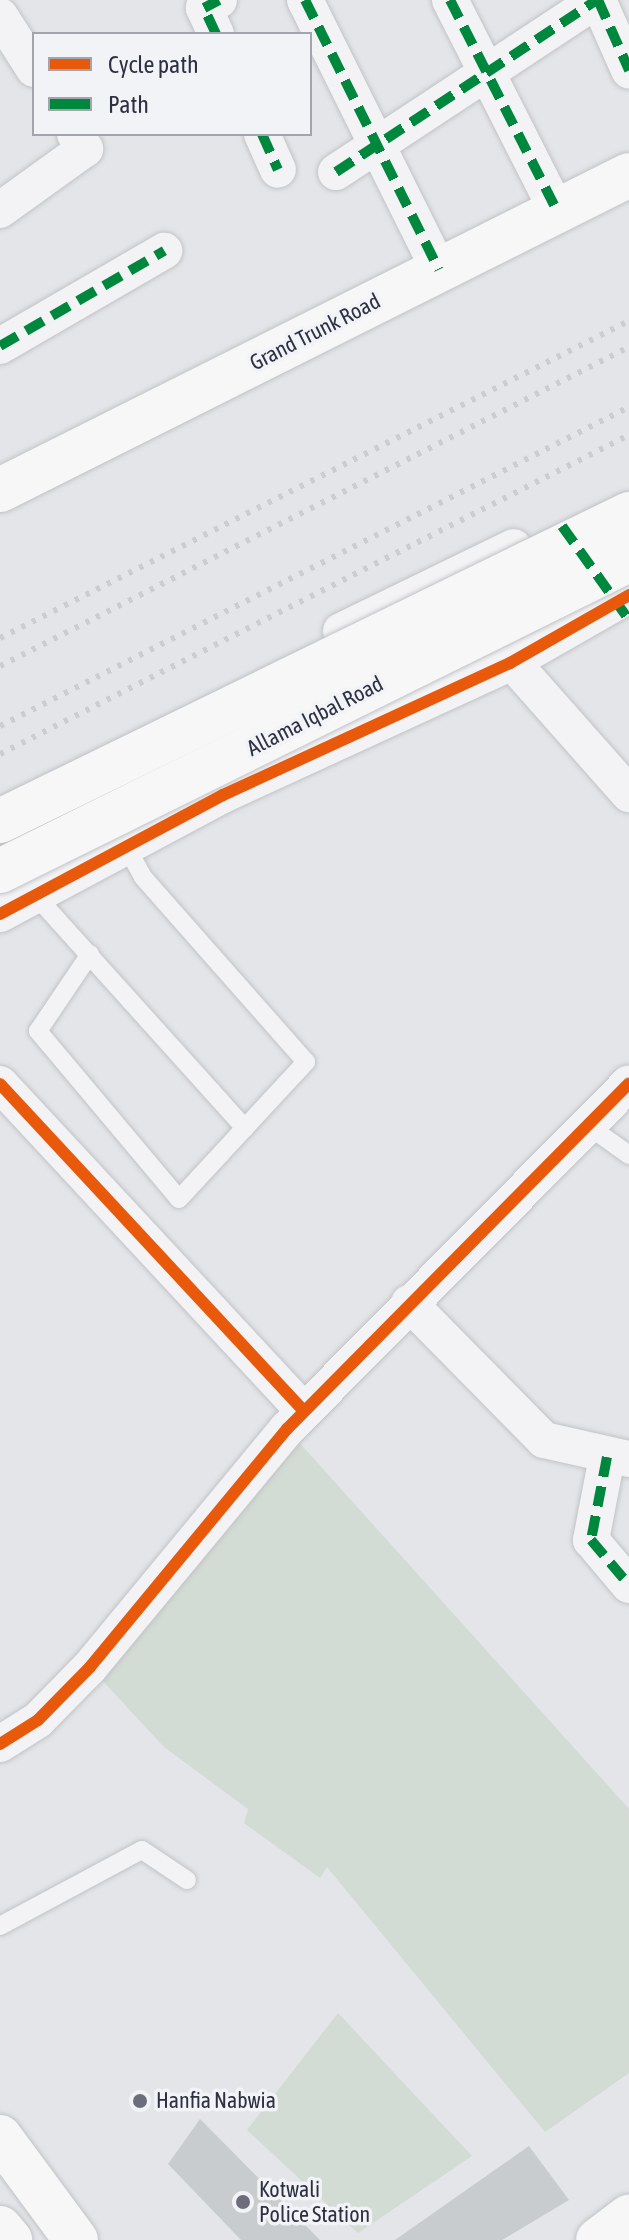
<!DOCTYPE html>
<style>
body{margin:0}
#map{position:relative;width:629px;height:2240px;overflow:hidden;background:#e3e5e8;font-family:"Asap Condensed",sans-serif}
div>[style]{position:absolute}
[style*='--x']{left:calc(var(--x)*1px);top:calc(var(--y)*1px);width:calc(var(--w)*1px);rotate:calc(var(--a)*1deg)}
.green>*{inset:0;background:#d2dbd4}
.building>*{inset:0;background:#c9cccf}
.roads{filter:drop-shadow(0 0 2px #c2c3c6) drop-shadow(0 0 2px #c2c3c6)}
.lane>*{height:18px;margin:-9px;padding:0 9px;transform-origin:9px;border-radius:9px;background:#f3f3f5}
.street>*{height:36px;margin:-18px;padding:0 18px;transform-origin:18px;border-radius:18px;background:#f3f3f5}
.secondary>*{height:44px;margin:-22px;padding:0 22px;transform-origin:22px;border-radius:22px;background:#f7f7f7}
.primary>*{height:44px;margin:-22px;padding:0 22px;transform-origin:22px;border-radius:22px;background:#f7f7f7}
.rail>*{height:6px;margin-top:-3px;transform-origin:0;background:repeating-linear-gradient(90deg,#cccdd0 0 4px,transparent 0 12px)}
.bridges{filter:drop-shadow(0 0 2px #c0c2c5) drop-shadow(0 0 2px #c0c2c5)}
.primary-bridge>*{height:44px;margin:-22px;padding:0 22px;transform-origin:22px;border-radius:22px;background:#f7f7f7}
.quiet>*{height:10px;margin-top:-5px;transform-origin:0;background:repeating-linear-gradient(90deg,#00873e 0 20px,transparent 0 30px)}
.cycleway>*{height:12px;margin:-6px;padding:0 6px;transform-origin:6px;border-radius:6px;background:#e8590c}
.dots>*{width:22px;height:22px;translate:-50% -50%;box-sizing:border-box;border:4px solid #f2f3f7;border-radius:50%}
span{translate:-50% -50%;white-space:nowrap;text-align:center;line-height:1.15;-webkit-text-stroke:7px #f2f3f7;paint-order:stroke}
.street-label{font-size:22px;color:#2c3040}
.poi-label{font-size:22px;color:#2c3040}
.left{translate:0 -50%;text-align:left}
.legend{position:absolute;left:32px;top:32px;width:280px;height:104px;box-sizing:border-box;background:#f2f3f7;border:2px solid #a3a5ae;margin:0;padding:10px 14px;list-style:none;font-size:24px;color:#2c3040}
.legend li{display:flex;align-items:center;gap:16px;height:40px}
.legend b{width:40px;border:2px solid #a3a5ae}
</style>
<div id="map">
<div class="green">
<i style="clip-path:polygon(287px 1429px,629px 1809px,629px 2073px,545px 2132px,327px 1867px,320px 1878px,244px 1823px,248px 1809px,164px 1747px,90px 1667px)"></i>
<i style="clip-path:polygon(338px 2013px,472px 2156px,358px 2233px,247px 2130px)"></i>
</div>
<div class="building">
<i style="clip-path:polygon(200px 2119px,320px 2240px,241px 2240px,168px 2164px)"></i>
<i style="clip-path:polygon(529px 2146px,569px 2200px,502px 2240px,395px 2240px)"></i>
</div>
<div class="roads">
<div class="lane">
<i style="--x:35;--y:895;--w:314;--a:48"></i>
<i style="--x:90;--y:954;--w:93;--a:124"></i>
<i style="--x:38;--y:1031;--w:219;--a:50"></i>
<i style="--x:179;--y:1199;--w:187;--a:-47.2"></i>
<i style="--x:306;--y:1062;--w:247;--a:-131.4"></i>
<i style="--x:143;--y:877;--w:37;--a:-119"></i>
<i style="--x:587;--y:1125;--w:52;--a:35.5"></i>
<i style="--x:0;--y:1926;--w:161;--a:-28.2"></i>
<i style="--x:142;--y:1850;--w:54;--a:33.7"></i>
</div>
<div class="street">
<i style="--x:305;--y:0;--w:301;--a:63.6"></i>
<i style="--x:450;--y:0;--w:237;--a:63.1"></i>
<i style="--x:598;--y:0;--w:77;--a:66.1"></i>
<i style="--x:0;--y:16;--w:63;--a:57.3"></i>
<i style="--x:216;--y:34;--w:29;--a:-115"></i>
<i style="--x:204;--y:8;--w:17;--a:-28"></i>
<i style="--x:262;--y:134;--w:39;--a:66"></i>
<i style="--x:336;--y:172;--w:313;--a:-33.4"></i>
<i style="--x:0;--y:210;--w:105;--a:-35.7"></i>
<i style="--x:85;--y:149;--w:18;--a:-124"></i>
<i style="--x:0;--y:346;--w:190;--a:-30.1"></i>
<i style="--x:341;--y:631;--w:192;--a:-25.9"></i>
<i style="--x:498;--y:646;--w:198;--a:48.5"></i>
<i style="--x:0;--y:914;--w:253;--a:-28.1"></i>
<i style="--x:223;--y:795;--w:316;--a:-24.7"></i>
<i style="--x:510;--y:663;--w:137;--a:-29.7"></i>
<i style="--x:0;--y:1084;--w:446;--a:47.1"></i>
<i style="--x:409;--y:1303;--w:192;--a:45.4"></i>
<i style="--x:544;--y:1440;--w:87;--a:12.6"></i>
<i style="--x:607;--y:1457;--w:85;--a:100.9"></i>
<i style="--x:591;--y:1540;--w:59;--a:49.8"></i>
<i style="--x:0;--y:1744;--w:45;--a:-32.3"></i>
<i style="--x:38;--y:1720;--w:74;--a:-45.5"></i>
<i style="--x:90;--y:1667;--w:309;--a:-50.4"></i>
<i style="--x:287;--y:1429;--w:486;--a:-45.3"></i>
</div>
<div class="secondary">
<i style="--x:598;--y:2240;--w:39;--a:-37"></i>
</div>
<div class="primary">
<i style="--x:0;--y:490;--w:703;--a:-26.6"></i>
<i style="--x:0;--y:2137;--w:128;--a:53.6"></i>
<i style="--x:0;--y:2228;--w:16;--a:50"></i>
</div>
</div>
<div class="rail">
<i style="--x:0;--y:638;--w:704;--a:-26.75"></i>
<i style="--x:0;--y:666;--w:705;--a:-26.89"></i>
<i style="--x:0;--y:726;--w:705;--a:-26.89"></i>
<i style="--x:0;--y:754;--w:705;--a:-26.89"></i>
</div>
<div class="bridges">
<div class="primary-bridge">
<i style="--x:0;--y:821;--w:700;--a:-26.02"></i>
<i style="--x:0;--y:871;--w:702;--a:-26.31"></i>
</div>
</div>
<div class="quiet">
<i style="--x:305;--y:0;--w:301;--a:63.6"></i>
<i style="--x:450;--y:0;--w:237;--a:63.1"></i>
<i style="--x:598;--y:0;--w:77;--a:66.1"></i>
<i style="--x:216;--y:34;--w:29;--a:-115"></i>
<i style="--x:204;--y:8;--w:17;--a:-28"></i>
<i style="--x:262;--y:134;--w:39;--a:66"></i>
<i style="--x:336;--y:172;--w:313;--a:-33.4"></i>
<i style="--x:0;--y:346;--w:190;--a:-30.1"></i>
<i style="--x:562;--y:526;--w:115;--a:54.5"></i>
<i style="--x:607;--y:1457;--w:85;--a:100.9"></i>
<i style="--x:591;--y:1540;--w:59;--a:49.8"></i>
</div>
<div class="cycleway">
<i style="--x:0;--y:914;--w:253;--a:-28.1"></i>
<i style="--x:223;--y:795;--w:316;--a:-24.7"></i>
<i style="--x:510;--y:663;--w:137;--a:-29.7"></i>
<i style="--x:0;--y:1084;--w:446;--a:47.1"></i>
<i style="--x:0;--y:1744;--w:45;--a:-32.3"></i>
<i style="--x:38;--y:1720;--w:74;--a:-45.5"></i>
<i style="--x:90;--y:1667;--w:309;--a:-50.4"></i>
<i style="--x:287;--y:1429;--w:486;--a:-45.3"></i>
</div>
<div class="dots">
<i style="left:140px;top:2101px;background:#6c6f7b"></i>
<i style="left:243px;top:2202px;background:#6c6f7b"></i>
</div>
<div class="street-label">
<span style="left:315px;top:332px;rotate:-27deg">Grand Trunk Road</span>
<span style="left:315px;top:716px;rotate:-27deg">Allama Iqbal Road</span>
</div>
<div class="poi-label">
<span class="left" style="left:156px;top:2101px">Hanfia Nabwia</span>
<span class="left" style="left:259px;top:2202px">Kotwali<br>Police Station</span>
</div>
<ul class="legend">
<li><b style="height:10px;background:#e8590c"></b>Cycle path</li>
<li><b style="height:10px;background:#00873e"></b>Path</li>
</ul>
</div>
